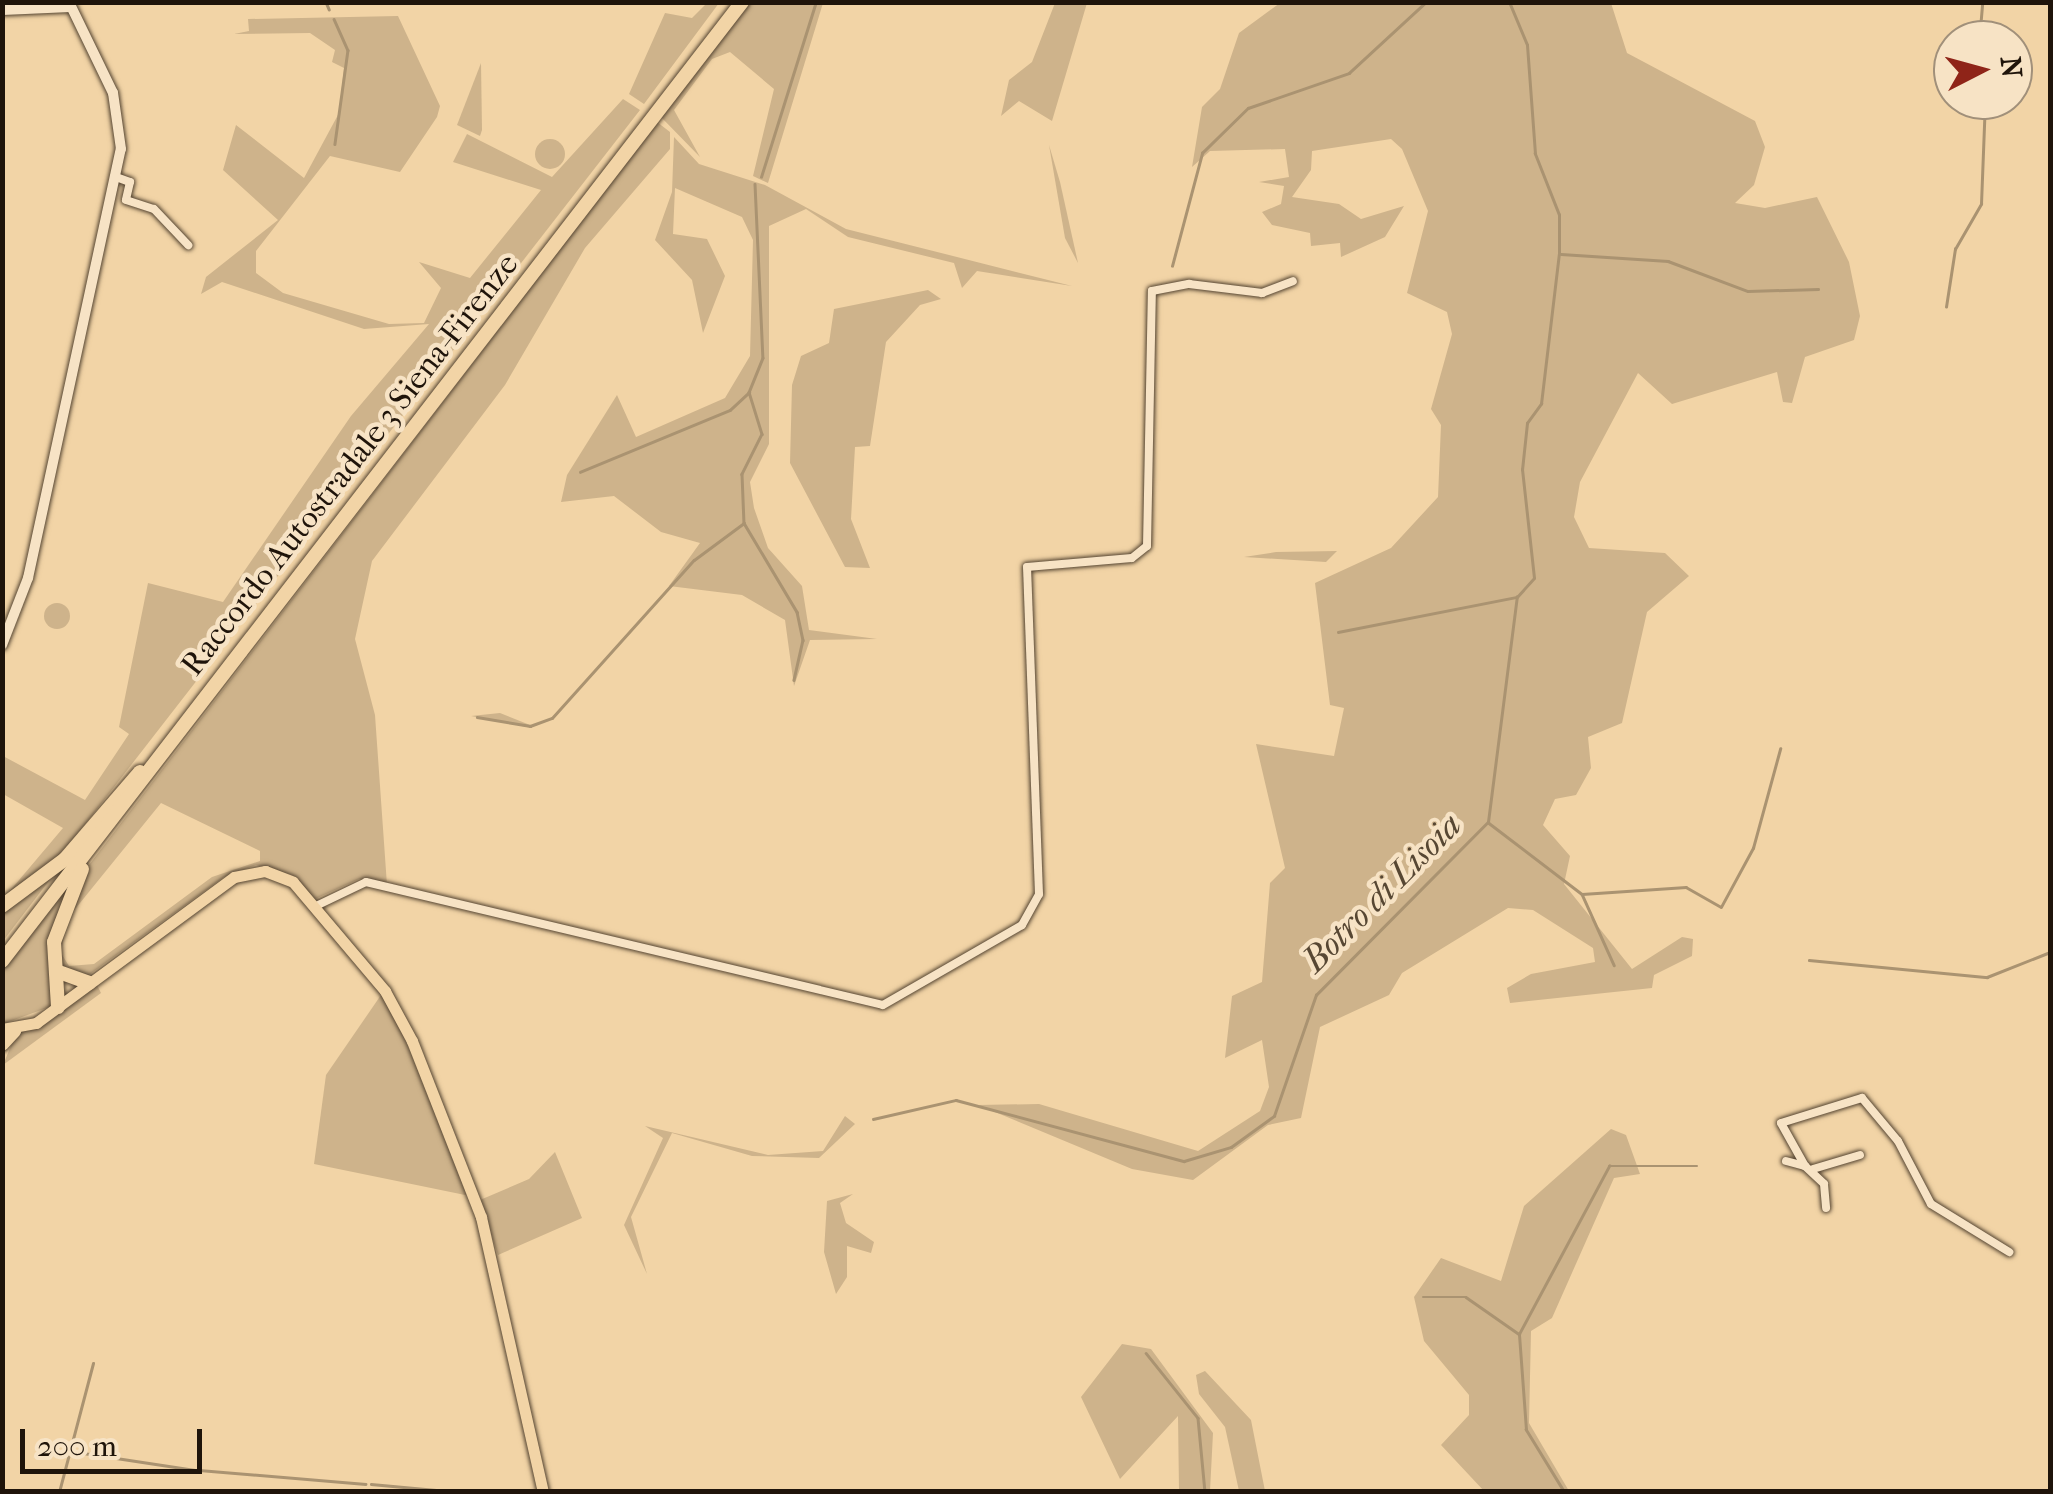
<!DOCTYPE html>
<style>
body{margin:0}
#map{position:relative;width:2053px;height:1494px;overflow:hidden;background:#f2d4a6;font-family:"IM FELL French Canon",serif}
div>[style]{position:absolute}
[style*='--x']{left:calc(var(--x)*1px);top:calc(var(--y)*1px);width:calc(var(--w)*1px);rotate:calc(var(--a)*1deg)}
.green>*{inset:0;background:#ceb38b}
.round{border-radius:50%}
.stream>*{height:2.5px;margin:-1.25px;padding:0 1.25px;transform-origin:1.25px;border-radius:1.25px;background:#aa9371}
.roads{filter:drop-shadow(0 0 2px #544431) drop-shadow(0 0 2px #544431)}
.street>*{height:8px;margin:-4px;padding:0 4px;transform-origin:4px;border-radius:4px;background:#f7e3c5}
.secondary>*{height:10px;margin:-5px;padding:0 5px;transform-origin:5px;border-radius:5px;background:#f7e3c5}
.primary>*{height:11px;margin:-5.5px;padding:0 5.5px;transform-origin:5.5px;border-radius:5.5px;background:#f2d4a6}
.highway>*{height:14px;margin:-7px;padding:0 7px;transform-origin:7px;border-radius:7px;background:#f2d4a6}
span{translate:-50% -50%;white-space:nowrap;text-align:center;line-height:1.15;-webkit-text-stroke:9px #f7e3c5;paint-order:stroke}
.street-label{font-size:32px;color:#1f140a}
.water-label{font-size:35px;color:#574733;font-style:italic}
.frame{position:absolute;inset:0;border:5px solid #1f140a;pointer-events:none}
.north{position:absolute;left:1933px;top:20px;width:100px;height:100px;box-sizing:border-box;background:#f7e3c5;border:2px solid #a1907a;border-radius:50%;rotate:84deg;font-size:28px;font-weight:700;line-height:40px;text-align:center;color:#1f140a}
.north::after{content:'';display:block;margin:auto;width:35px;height:45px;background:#8f2418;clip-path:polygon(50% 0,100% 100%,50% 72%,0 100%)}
.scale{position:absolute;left:20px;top:1429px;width:182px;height:45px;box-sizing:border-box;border:5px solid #1f140a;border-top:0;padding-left:12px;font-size:30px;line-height:35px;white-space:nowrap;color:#1f140a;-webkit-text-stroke:8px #f7e3c5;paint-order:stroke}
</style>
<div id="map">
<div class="green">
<i style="clip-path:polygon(708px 2px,719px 3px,644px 104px,629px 94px,665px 13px,692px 18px)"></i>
<i style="clip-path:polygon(747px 3px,823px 3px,768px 183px,753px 176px,774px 89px,730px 52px,712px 59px,674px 110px,700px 157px,661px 117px)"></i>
<i style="clip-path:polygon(1055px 3px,1087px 3px,1052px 121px,1019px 101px,1001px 116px,1009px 80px,1032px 62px)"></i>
<i style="clip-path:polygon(1280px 3px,1611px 3px,1627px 53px,1755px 121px,1765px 147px,1754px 185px,1735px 203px,1765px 208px,1817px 197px,1849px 262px,1860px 316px,1854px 340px,1805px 357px,1792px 403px,1783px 402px,1777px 372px,1672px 404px,1638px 373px,1580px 482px,1574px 517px,1589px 548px,1665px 553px,1689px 576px,1647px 612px,1622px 723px,1588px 737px,1591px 768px,1576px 795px,1555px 799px,1543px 825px,1570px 856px,1564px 884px,1632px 969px,1682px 937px,1693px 939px,1692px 956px,1654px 975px,1652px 988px,1510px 1003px,1507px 988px,1531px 974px,1595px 962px,1593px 948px,1533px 910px,1508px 908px,1402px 973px,1389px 995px,1320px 1027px,1301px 1118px,1268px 1125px,1193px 1180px,1132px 1169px,978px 1105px,1039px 1104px,1198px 1151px,1260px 1111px,1269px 1087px,1262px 1040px,1225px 1058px,1232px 996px,1262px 982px,1270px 883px,1285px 868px,1256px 744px,1334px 756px,1344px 708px,1330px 705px,1315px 583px,1391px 548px,1438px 497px,1441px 425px,1431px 409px,1452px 334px,1447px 312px,1407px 293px,1428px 211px,1402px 149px,1391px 139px,1312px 151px,1311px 170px,1292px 197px,1339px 204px,1361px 219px,1404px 206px,1385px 237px,1341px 257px,1340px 243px,1311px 246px,1310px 233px,1272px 225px,1262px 212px,1281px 204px,1284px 186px,1259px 182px,1289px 177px,1285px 149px,1210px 151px,1192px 167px,1202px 107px,1220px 89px,1239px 33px)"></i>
<i style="clip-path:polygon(398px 16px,440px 106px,437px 117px,400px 172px,330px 156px,256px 251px,256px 273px,283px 293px,389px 324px,424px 323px,441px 288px,419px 262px,470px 278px,541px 190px,453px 162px,467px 134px,552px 177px,623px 99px,640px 110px,62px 854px,3px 899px,63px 828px,3px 794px,3px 756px,85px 800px,129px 734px,119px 727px,148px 583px,223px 602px,351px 416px,429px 324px,364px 329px,222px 282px,201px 294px,206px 277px,278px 220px,223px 170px,236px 125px,304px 178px,339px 113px,344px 68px,332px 62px,335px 50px,310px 33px,234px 34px,249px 31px,248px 19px)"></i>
<i style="clip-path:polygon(481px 63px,482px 130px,480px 136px,457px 125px)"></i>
<i style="clip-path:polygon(evenodd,657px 122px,670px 132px,670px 149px,585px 248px,505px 385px,372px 561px,355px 639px,375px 715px,387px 885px,359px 879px,315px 899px,292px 875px,256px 865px,224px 877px,86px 977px,65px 972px,57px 947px,86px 869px,657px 122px,161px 803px,260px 851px,260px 861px,212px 877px,94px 964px,69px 966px,61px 953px,67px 919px,161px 803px)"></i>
<i style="clip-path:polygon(674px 137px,699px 164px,765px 185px,846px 229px,1072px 286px,977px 271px,962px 288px,954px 263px,848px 237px,806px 209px,769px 226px,769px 444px,750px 482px,754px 508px,768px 548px,802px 586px,809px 630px,877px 639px,810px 640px,794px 686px,785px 620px,742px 595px,669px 586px,700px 543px,661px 532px,614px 496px,561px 502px,567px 475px,617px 395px,636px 437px,725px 398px,750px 356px,753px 240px,742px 217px,675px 188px,673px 234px,707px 239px,725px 276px,703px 333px,692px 280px,655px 240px,672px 192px)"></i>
<i class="round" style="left:535px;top:139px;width:30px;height:30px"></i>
<i style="clip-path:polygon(1049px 145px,1060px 182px,1078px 263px,1065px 238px)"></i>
<i style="clip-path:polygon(928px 290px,941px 299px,920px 305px,886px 342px,870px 446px,855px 447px,851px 519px,870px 568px,845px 567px,790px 463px,792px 385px,801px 356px,829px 343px,834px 309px)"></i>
<i style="clip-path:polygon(1337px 551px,1326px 562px,1244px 557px,1276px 552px)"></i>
<i class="round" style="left:44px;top:603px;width:26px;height:26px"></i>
<i style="clip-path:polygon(500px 713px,530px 725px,532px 728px,471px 716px)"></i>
<i style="clip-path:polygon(58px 869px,3px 941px,3px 909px)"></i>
<i style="clip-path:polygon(71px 880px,52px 935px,52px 1006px,3px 1024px,2px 969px)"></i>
<i style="clip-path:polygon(96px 983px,101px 993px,3px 1065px,15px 1036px)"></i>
<i style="clip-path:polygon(381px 995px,397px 1020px,470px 1196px,314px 1164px,326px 1075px)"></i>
<i style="clip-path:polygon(845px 1116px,855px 1124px,819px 1158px,752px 1156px,672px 1133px,631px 1217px,647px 1274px,624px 1225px,663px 1138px,645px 1126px,768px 1155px,823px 1151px)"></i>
<i style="clip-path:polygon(1611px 1129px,1626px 1135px,1640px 1174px,1614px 1178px,1552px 1318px,1531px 1331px,1529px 1423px,1569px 1491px,1484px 1491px,1441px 1445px,1469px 1415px,1469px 1395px,1424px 1341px,1414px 1297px,1441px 1258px,1501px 1281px,1524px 1206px)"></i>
<i style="clip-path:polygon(555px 1152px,582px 1218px,498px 1255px,480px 1200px,529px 1179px)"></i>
<i style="clip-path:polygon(853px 1194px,840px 1203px,846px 1223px,874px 1242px,871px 1253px,847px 1246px,847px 1277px,836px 1294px,824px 1252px,827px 1201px)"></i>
<i style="clip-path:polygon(1122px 1344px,1151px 1349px,1213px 1433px,1210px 1491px,1179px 1491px,1178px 1416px,1120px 1479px,1081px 1397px)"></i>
<i style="clip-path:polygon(1205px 1371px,1251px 1420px,1265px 1491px,1239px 1491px,1225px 1427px,1199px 1394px,1196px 1375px)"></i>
</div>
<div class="stream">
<i style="--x:326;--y:2;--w:8;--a:67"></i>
<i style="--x:334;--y:19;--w:34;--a:66"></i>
<i style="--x:348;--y:50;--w:95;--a:97.9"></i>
<i style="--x:1979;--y:40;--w:38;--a:-85"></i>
<i style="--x:761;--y:177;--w:183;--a:-72.6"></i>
<i style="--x:755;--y:184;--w:174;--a:87.4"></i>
<i style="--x:763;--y:358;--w:37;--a:112"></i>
<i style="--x:749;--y:392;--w:44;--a:72.8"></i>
<i style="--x:762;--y:434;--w:45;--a:116.6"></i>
<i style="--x:742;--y:474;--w:49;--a:87.7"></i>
<i style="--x:744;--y:523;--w:104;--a:59.2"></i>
<i style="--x:797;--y:612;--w:29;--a:78"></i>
<i style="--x:803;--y:640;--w:41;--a:102.7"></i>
<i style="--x:1561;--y:254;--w:107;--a:3.7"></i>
<i style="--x:1668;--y:261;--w:85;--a:20.6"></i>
<i style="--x:1748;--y:291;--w:70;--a:-1.6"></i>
<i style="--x:1172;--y:266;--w:117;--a:-75.1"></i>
<i style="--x:1202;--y:153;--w:64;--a:-44.4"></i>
<i style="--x:1248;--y:108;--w:107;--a:-19.1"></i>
<i style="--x:1349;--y:73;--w:105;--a:-42.7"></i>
<i style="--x:1946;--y:307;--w:59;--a:-81.2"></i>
<i style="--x:1955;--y:249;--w:52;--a:-60"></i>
<i style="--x:1981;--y:204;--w:104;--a:-87.8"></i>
<i style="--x:580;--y:472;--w:162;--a:-22.5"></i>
<i style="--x:730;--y:410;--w:26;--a:-43"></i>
<i style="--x:1338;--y:632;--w:182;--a:-11.1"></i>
<i style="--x:477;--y:717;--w:54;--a:9.6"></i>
<i style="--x:530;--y:726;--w:23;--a:-20"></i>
<i style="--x:552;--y:718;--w:212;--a:-48.1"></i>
<i style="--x:694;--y:560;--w:62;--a:-36.5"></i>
<i style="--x:1489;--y:823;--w:117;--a:37.4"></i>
<i style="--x:1582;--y:894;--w:104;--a:-3.9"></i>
<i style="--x:1686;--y:887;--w:40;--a:29.7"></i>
<i style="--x:1721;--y:907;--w:67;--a:-61.5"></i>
<i style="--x:1753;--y:848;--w:103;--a:-74.7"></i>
<i style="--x:1582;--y:894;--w:78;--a:65.7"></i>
<i style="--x:1809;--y:960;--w:179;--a:5.5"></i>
<i style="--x:1987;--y:977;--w:68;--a:-21.6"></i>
<i style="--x:873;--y:1119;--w:85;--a:-12.9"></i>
<i style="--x:956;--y:1100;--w:236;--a:15"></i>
<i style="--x:1184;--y:1161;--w:49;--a:-16.6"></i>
<i style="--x:1231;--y:1147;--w:53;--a:-35.8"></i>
<i style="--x:1274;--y:1116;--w:128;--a:-70.9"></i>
<i style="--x:1316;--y:995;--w:244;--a:-45.2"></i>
<i style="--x:1488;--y:822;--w:227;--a:-82.7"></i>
<i style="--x:1517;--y:597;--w:25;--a:-48"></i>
<i style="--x:1534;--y:578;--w:109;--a:-96.3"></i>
<i style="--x:1522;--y:470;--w:47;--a:-83.9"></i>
<i style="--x:1527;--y:423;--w:24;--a:-54"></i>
<i style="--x:1541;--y:404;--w:151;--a:-83.2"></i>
<i style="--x:1559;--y:254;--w:39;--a:-90"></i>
<i style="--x:1559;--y:215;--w:66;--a:-111.5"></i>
<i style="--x:1535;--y:154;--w:109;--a:-94.2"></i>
<i style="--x:1527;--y:45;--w:47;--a:-112.7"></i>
<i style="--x:1423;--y:1297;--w:43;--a:0"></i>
<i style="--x:1466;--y:1297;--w:65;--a:34.9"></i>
<i style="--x:1146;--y:1353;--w:83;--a:51.3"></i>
<i style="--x:1198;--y:1418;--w:74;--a:84.6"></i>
<i style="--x:70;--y:1451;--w:126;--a:8.6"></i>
<i style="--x:199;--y:1470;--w:167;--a:4.8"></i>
<i style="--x:371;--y:1484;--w:87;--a:5.3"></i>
<i style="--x:59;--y:1492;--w:133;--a:-75.2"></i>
<i style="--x:1564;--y:1492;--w:73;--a:-121.5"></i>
<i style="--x:1526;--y:1430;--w:96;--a:-94.2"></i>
<i style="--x:1519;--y:1334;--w:191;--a:-61.8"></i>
<i style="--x:1609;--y:1166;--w:88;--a:0"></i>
</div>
<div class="roads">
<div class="street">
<i style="--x:116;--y:177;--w:15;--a:20"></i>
<i style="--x:130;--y:182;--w:18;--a:103"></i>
<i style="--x:126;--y:200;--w:29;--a:18"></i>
<i style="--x:154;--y:209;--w:50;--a:46.6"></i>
<i style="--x:316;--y:906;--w:55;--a:-25.6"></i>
<i style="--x:366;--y:882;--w:531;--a:13.38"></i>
<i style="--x:883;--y:1005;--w:160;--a:-29.9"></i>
<i style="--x:1022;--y:925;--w:35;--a:-61"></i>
<i style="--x:1039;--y:894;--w:327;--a:-92.1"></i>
<i style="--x:1027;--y:567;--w:105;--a:-4.9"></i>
<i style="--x:1132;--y:558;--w:19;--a:-39"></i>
<i style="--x:1147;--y:546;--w:255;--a:-88.9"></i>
<i style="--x:1152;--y:291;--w:38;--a:-11"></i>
<i style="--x:1189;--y:284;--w:74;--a:7"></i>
<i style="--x:1262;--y:293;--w:33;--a:-21"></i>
<i style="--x:1786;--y:1161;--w:20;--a:15"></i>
<i style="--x:1805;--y:1166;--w:49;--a:-119.2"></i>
<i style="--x:1781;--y:1123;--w:85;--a:-17.2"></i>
<i style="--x:1862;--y:1098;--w:56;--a:50.1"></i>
<i style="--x:1898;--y:1141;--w:71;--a:62.4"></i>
<i style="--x:1931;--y:1204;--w:92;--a:31.6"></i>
<i style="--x:1805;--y:1166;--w:26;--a:43"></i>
<i style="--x:1824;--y:1184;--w:24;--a:85"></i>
<i style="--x:1813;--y:1169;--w:49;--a:-16.6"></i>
</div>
<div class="secondary">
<i style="--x:2;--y:10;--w:69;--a:-2.5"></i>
<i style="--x:2;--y:645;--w:72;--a:-68.8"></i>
<i style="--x:28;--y:578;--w:439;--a:-77.8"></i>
<i style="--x:121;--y:149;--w:57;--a:-98.1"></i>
<i style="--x:113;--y:93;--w:101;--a:-115.8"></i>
</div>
<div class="primary">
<i style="--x:2;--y:1029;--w:35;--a:-10"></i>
<i style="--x:36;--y:1023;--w:246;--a:-36.4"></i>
<i style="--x:234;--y:877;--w:32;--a:-11"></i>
<i style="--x:265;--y:871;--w:30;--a:21"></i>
<i style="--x:293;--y:882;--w:143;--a:49.8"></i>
<i style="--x:385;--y:991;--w:57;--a:61.6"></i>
<i style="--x:412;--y:1041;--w:189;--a:68.6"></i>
<i style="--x:481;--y:1217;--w:282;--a:77.3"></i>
</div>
<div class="highway">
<i style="--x:2;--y:906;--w:79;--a:-36.7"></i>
<i style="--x:65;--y:859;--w:115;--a:-49.2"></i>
<i style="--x:2;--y:961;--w:1211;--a:-52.34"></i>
<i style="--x:59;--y:972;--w:32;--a:20"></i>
<i style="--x:58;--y:1007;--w:65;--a:-93.5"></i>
<i style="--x:54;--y:942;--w:78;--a:-69"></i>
<i style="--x:2;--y:1044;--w:18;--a:-47"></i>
</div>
</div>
<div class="street-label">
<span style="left:350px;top:465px;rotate:-52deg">Raccordo Autostradale 3 Siena-Firenze</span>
</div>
<div class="water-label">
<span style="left:1382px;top:893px;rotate:-45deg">Botro di Lisoia</span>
</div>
<div class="frame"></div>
<div class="north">N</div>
<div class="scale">200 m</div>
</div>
